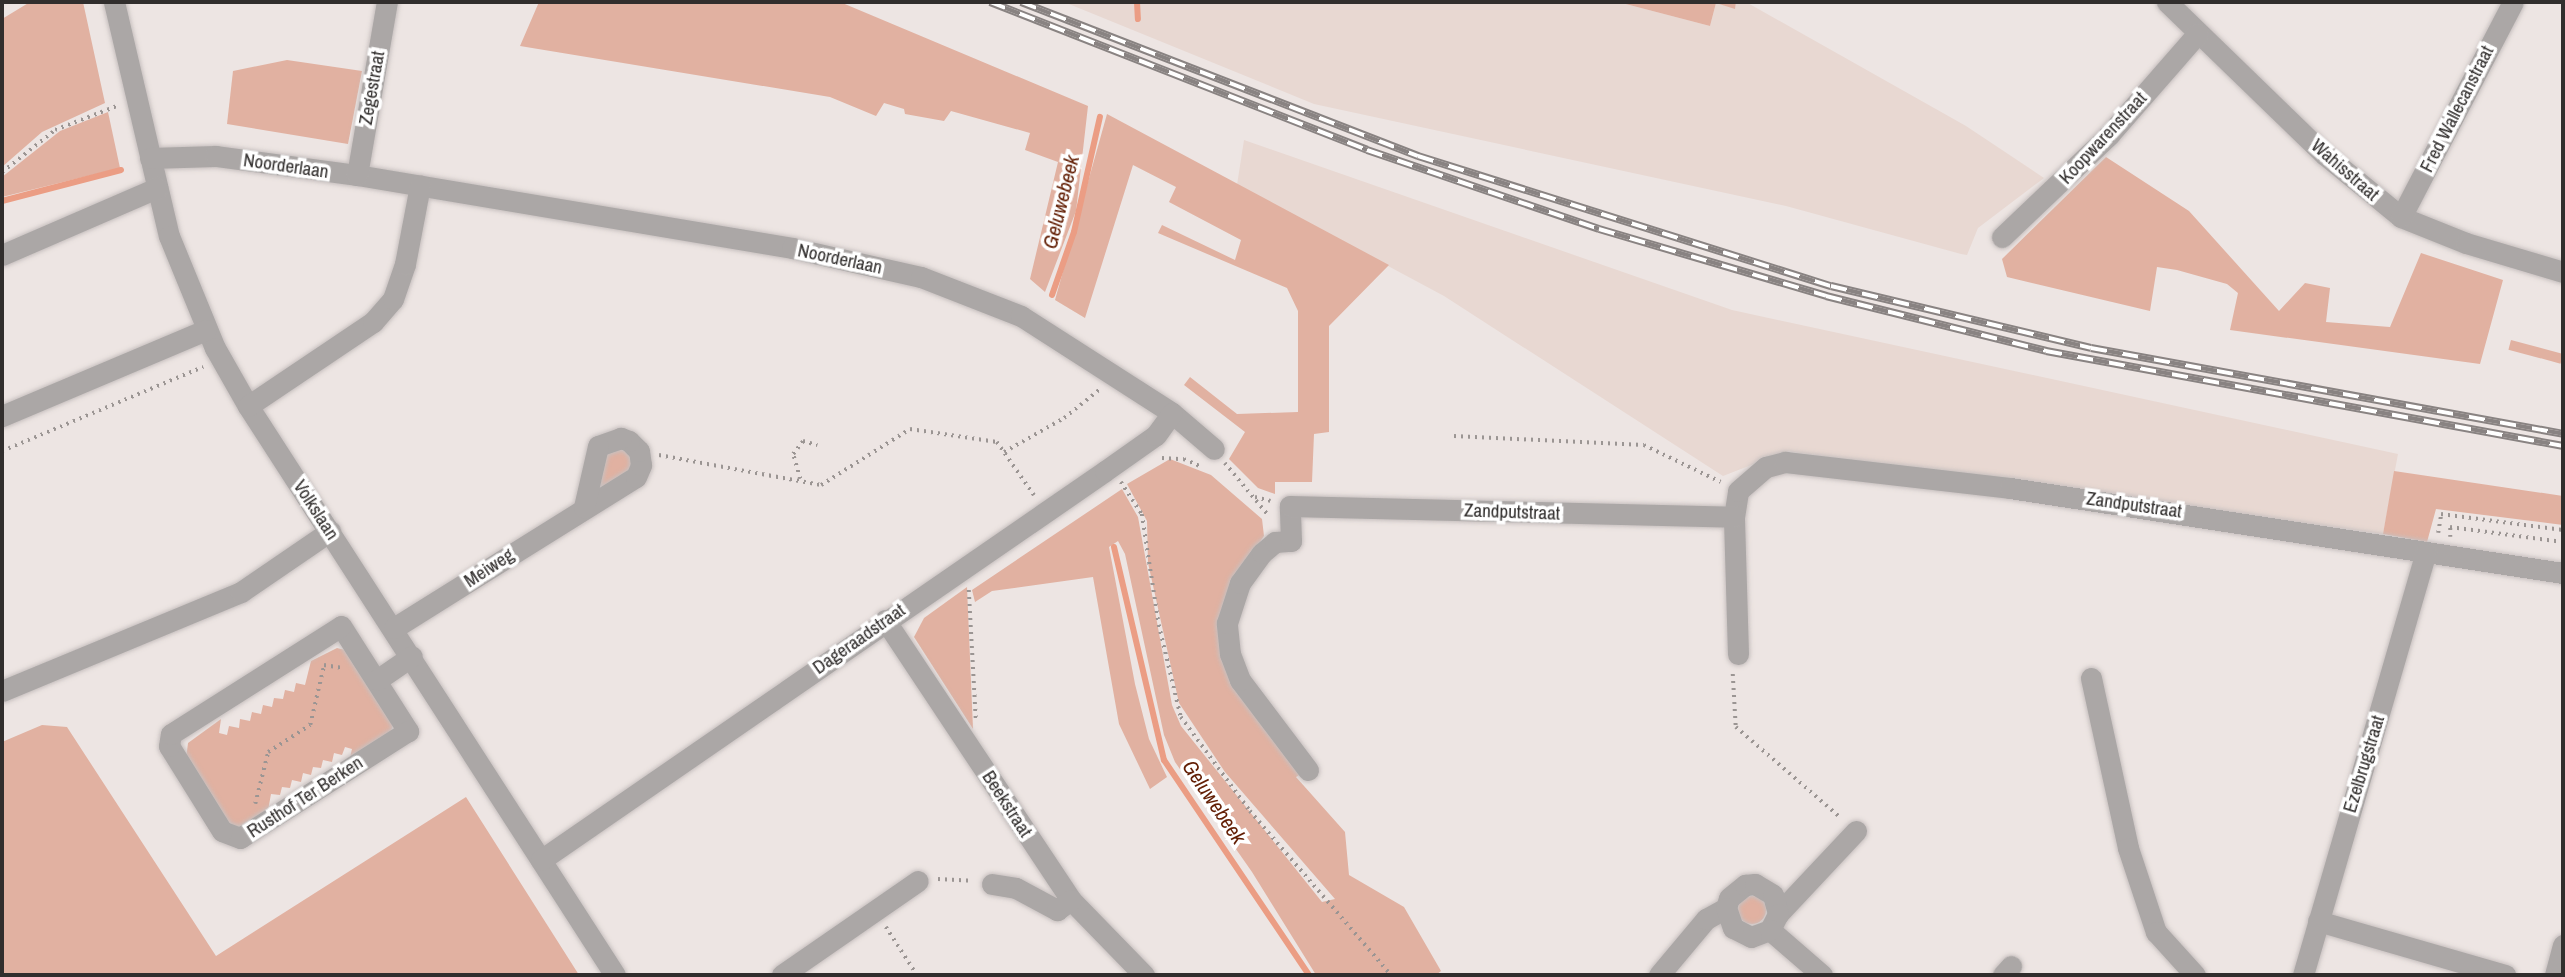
<!DOCTYPE html>
<style>
body{margin:0}
#map{position:relative;width:2565px;height:977px;overflow:hidden;background:#ede5e3;font-family:"Archivo Narrow",sans-serif}
div>[style]{position:absolute}
[style*='--x']{left:calc(var(--x)*1px);top:calc(var(--y)*1px);width:calc(var(--w)*1px);rotate:calc(var(--a)*1deg)}
.built>*{inset:0;background:#e8d8d2}
.green>*{inset:0;background:#e1b1a1;transform-origin:0 0}
.round{border-radius:50%}
.stream>*{height:6px;margin:-3px;padding:0 3px;transform-origin:3px;border-radius:3px;background:#eb9d84}
.path>*{height:3.5px;margin-top:-1.75px;transform-origin:0;background:repeating-linear-gradient(90deg,#9b9593 0 2px,transparent 0 7px)}
.roads{filter:drop-shadow(0 0 2px #c7c0bf) drop-shadow(0 0 2px #c7c0bf)}
.minor>*{height:21px;margin:-10.5px;padding:0 10.5px;transform-origin:10.5px;border-radius:10.5px;background:#aba7a6}
.rail>*{height:8px;margin-top:-4px;transform-origin:0;background:repeating-linear-gradient(90deg,#fff 0 16px,#898382 0 32px);box-sizing:border-box;border-block:2px solid #898382}
span{translate:-50% -50%;white-space:nowrap;text-align:center;line-height:1.15;-webkit-text-stroke:7px #fff;paint-order:stroke}
.street-label{font-size:19px;color:#312e2d}
.water-label{font-size:21px;color:#621e04;font-style:italic}
.frame{position:absolute;inset:0;border:4px solid #312e2d;pointer-events:none}
</style>
<div id="map">
<div class="built">
<i style="clip-path:polygon(1064px 2px,1618px 2px,1710px 26px,1716px 3px,1735px 8px,1736px 2px,1746px 2px,1966px 126px,2044px 178px,1978px 228px,1967px 255px,1961px 254px,1786px 206px,1314px 104px)"></i>
<i style="clip-path:polygon(1244px 140px,1732px 310px,2398px 454px,2383px 534px,1787px 451px,1723px 476px,1444px 296px,1237px 185px)"></i>
</div>
<div class="green">
<i style="clip-path:polygon(30px 2px,83px 2px,105px 103px,42px 132px,2px 167px,2px 19px)"></i>
<i style="clip-path:polygon(539px 2px,840px 2px,1088px 106px,1076px 211px,1045px 292px,1030px 279px,1058px 162px,1025px 150px,1030px 133px,951px 111px,944px 121px,905px 114px,904px 109px,884px 103px,876px 116px,830px 97px,520px 46px)"></i>
<i style="clip-path:polygon(1618px 2px,1736px 2px,1735px 9px,1716px 3px,1710px 26px)"></i>
<i style="clip-path:polygon(287px 60px,362px 71px,348px 144px,227px 124px,233px 71px)"></i>
<i style="clip-path:polygon(108px 112px,120px 168px,2px 197px,2px 177px,60px 131px)"></i>
<i style="clip-path:polygon(1107px 114px,1389px 265px,1329px 326px,1329px 432px,1314px 434px,1312px 482px,1275px 482px,1275px 494px,1258px 488px,1229px 459px,1245px 432px,1184px 385px,1190px 377px,1237px 414px,1298px 412px,1298px 311px,1287px 288px,1158px 233px,1162px 225px,1235px 260px,1241px 240px,1169px 202px,1176px 187px,1133px 165px,1085px 318px,1055px 300px)"></i>
<i style="clip-path:polygon(2106px 157px,2189px 211px,2279px 311px,2305px 283px,2330px 288px,2326px 322px,2390px 327px,2421px 253px,2503px 280px,2480px 364px,2230px 330px,2238px 293px,2227px 284px,2177px 270px,2157px 267px,2150px 311px,2007px 277px,2002px 259px)"></i>
<i style="left:2511px;top:340px;width:54px;height:10px;rotate:15deg"></i>
<i style="clip-path:polygon(620px 449px,628px 453px,633px 467px,599px 491px,607px 453px)"></i>
<i style="clip-path:polygon(1170px 459px,1211px 475px,1262px 519px,1264px 536px,1232px 582px,1220px 621px,1301px 774px,1296px 777px,1345px 832px,1349px 875px,1404px 907px,1441px 971px,1436px 975px,1316px 975px,1252px 872px,1175px 762px,1164px 735px,1125px 554px,1118px 541px,1109px 547px,1135px 684px,1149px 739px,1167px 777px,1150px 789px,1119px 724px,1093px 577px,992px 591px,975px 602px,972px 590px,1122px 489px,1138px 517px,1172px 705px,1181px 726px,1322px 902px,1335px 899px,1225px 772px,1179px 703px,1148px 563px,1147px 521px,1127px 484px)"></i>
<i style="clip-path:polygon(2394px 471px,2563px 496px,2563px 525px,2436px 509px,2427px 542px,2383px 534px)"></i>
<i style="clip-path:polygon(967px 587px,973px 729px,914px 637px,924px 618px)"></i>
<i style="clip-path:polygon(337px 648px,345px 650px,393px 725px,391px 731px,349px 762px,352px 749px,345px 747px,342px 755px,334px 753px,332px 762px,323px 760px,321px 768px,313px 767px,311px 775px,303px 773px,301px 782px,292px 780px,290px 788px,282px 787px,280px 795px,271px 794px,267px 816px,242px 829px,227px 824px,186px 759px,188px 743px,221px 719px,219px 733px,227px 735px,229px 726px,239px 728px,240px 719px,250px 721px,252px 712px,261px 714px,263px 705px,272px 707px,274px 698px,283px 699px,285px 690px,294px 692px,296px 683px,305px 685px,311px 661px)"></i>
<i style="clip-path:polygon(42px 725px,67px 727px,216px 956px,466px 797px,579px 975px,2px 975px,2px 742px)"></i>
<i class="round" style="left:1738px;top:896px;width:28px;height:28px"></i>
</div>
<div class="stream">
<i style="--x:1137;--y:2;--w:17;--a:87"></i>
<i style="--x:2;--y:201;--w:123;--a:-14.6"></i>
<i style="--x:1052;--y:295;--w:67;--a:-70.8"></i>
<i style="--x:1074;--y:232;--w:118;--a:-77.3"></i>
<i style="--x:1114;--y:547;--w:219;--a:76.8"></i>
<i style="--x:1164;--y:760;--w:259;--a:56"></i>
</div>
<div class="path">
<i style="--x:2;--y:172;--w:68;--a:-38.4"></i>
<i style="--x:55;--y:130;--w:66;--a:-21.2"></i>
<i style="--x:1454;--y:436;--w:190;--a:2.7"></i>
<i style="--x:1644;--y:445;--w:85;--a:25.7"></i>
<i style="--x:2;--y:451;--w:218;--a:-22.7"></i>
<i style="--x:1004;--y:452;--w:69;--a:-29.5"></i>
<i style="--x:1064;--y:418;--w:45;--a:-38.7"></i>
<i style="--x:659;--y:455;--w:165;--a:10.5"></i>
<i style="--x:821;--y:485;--w:105;--a:-32.2"></i>
<i style="--x:910;--y:429;--w:88;--a:8.5"></i>
<i style="--x:997;--y:442;--w:65;--a:55.1"></i>
<i style="--x:1162;--y:458;--w:22;--a:3"></i>
<i style="--x:1184;--y:459;--w:20;--a:24"></i>
<i style="--x:1225;--y:463;--w:69;--a:50.3"></i>
<i style="--x:800;--y:479;--w:26;--a:-106"></i>
<i style="--x:793;--y:454;--w:16;--a:-52"></i>
<i style="--x:803;--y:441;--w:15;--a:16"></i>
<i style="--x:1121;--y:482;--w:38;--a:57"></i>
<i style="--x:1142;--y:514;--w:112;--a:81.3"></i>
<i style="--x:1159;--y:625;--w:95;--a:76.6"></i>
<i style="--x:1181;--y:717;--w:117;--a:53.7"></i>
<i style="--x:1250;--y:811;--w:216;--a:49.3"></i>
<i style="--x:1255;--y:497;--w:16;--a:14"></i>
<i style="--x:2438;--y:533;--w:19;--a:-81"></i>
<i style="--x:2441;--y:514;--w:123;--a:7.5"></i>
<i style="--x:2450;--y:537;--w:10;--a:-90"></i>
<i style="--x:2450;--y:527;--w:114;--a:7.6"></i>
<i style="--x:969;--y:590;--w:129;--a:86.9"></i>
<i style="--x:1733;--y:674;--w:53;--a:86.8"></i>
<i style="--x:1736;--y:727;--w:139;--a:40.9"></i>
<i style="--x:255;--y:804;--w:54;--a:-76"></i>
<i style="--x:268;--y:752;--w:50;--a:-32.7"></i>
<i style="--x:310;--y:725;--w:62;--a:-76.9"></i>
<i style="--x:324;--y:665;--w:19;--a:9"></i>
<i style="--x:938;--y:879;--w:34;--a:3"></i>
<i style="--x:886;--y:927;--w:57;--a:57.1"></i>
</div>
<div class="roads">
<div class="minor">
<i style="--x:114;--y:2;--w:240;--a:76.8"></i>
<i style="--x:169;--y:236;--w:121;--a:67.7"></i>
<i style="--x:215;--y:348;--w:67;--a:60.4"></i>
<i style="--x:248;--y:406;--w:677;--a:57.18"></i>
<i style="--x:2167;--y:2;--w:219;--a:44.1"></i>
<i style="--x:2324;--y:154;--w:99;--a:39.3"></i>
<i style="--x:2401;--y:217;--w:70;--a:21.8"></i>
<i style="--x:2466;--y:243;--w:101;--a:16.6"></i>
<i style="--x:150;--y:158;--w:66;--a:-1.7"></i>
<i style="--x:216;--y:156;--w:142;--a:7.7"></i>
<i style="--x:357;--y:175;--w:441;--a:9.5"></i>
<i style="--x:792;--y:248;--w:132;--a:12.7"></i>
<i style="--x:921;--y:277;--w:107;--a:21.3"></i>
<i style="--x:1021;--y:316;--w:179;--a:32.7"></i>
<i style="--x:1172;--y:413;--w:55;--a:40.6"></i>
<i style="--x:357;--y:175;--w:176;--a:-80.2"></i>
<i style="--x:2401;--y:217;--w:242;--a:-62.5"></i>
<i style="--x:2002;--y:237;--w:148;--a:-43.6"></i>
<i style="--x:2109;--y:135;--w:135;--a:-48.9"></i>
<i style="--x:2;--y:255;--w:169;--a:-23.4"></i>
<i style="--x:248;--y:406;--w:151;--a:-33.9"></i>
<i style="--x:373;--y:322;--w:30;--a:-49"></i>
<i style="--x:393;--y:299;--w:37;--a:-71"></i>
<i style="--x:405;--y:264;--w:80;--a:-79.2"></i>
<i style="--x:2;--y:416;--w:221;--a:-22.9"></i>
<i style="--x:885;--y:620;--w:336;--a:56.4"></i>
<i style="--x:1071;--y:900;--w:105;--a:45.8"></i>
<i style="--x:341;--y:626;--w:125;--a:57.5"></i>
<i style="--x:408;--y:731;--w:199;--a:147.5"></i>
<i style="--x:240;--y:838;--w:19;--a:-159"></i>
<i style="--x:222;--y:831;--w:100;--a:-121.9"></i>
<i style="--x:169;--y:746;--w:12;--a:-81"></i>
<i style="--x:171;--y:734;--w:201;--a:-32.4"></i>
<i style="--x:394;--y:628;--w:285;--a:-32"></i>
<i style="--x:636;--y:477;--w:13;--a:-67"></i>
<i style="--x:641;--y:465;--w:14;--a:-98"></i>
<i style="--x:639;--y:451;--w:14;--a:-135"></i>
<i style="--x:629;--y:441;--w:9;--a:-159"></i>
<i style="--x:621;--y:438;--w:24;--a:161"></i>
<i style="--x:598;--y:446;--w:63;--a:102.9"></i>
<i style="--x:1738;--y:654;--w:137;--a:-91.7"></i>
<i style="--x:1734;--y:517;--w:26;--a:-81"></i>
<i style="--x:1738;--y:491;--w:37;--a:-41"></i>
<i style="--x:1766;--y:467;--w:20;--a:-15"></i>
<i style="--x:1785;--y:462;--w:226;--a:6.6"></i>
<i style="--x:2010;--y:488;--w:559;--a:8.74"></i>
<i style="--x:2091;--y:678;--w:174;--a:77.7"></i>
<i style="--x:2128;--y:848;--w:89;--a:71.6"></i>
<i style="--x:2156;--y:932;--w:58;--a:47.8"></i>
<i style="--x:377;--y:680;--w:42;--a:-34.4"></i>
<i style="--x:2;--y:691;--w:259;--a:-22.5"></i>
<i style="--x:241;--y:592;--w:108;--a:-34.4"></i>
<i style="--x:1308;--y:770;--w:113;--a:-127.1"></i>
<i style="--x:1240;--y:680;--w:28;--a:-111"></i>
<i style="--x:1230;--y:654;--w:31;--a:-96"></i>
<i style="--x:1227;--y:623;--w:42;--a:-72"></i>
<i style="--x:1240;--y:583;--w:37;--a:-54"></i>
<i style="--x:1262;--y:553;--w:17;--a:-40"></i>
<i style="--x:1275;--y:542;--w:16;--a:-4"></i>
<i style="--x:1291;--y:541;--w:35;--a:-92"></i>
<i style="--x:1290;--y:506;--w:444;--a:1.4"></i>
<i style="--x:541;--y:860;--w:685;--a:-34.59"></i>
<i style="--x:1105;--y:471;--w:62;--a:-35.2"></i>
<i style="--x:1156;--y:435;--w:27;--a:-54"></i>
<i style="--x:992;--y:884;--w:24;--a:9"></i>
<i style="--x:1016;--y:888;--w:47;--a:28.2"></i>
<i style="--x:1057;--y:910;--w:17;--a:-36"></i>
<i style="--x:1778;--y:914;--w:114;--a:-46.8"></i>
<i style="--x:2318;--y:921;--w:195;--a:16.1"></i>
<i style="--x:1770;--y:930;--w:69;--a:40.9"></i>
<i style="--x:782;--y:975;--w:165;--a:-34.7"></i>
<i style="--x:1659;--y:975;--w:73;--a:-50"></i>
<i style="--x:1706;--y:919;--w:23;--a:-29"></i>
<i style="--x:1726;--y:908;--w:10;--a:-73"></i>
<i style="--x:1729;--y:898;--w:21;--a:-39"></i>
<i style="--x:1745;--y:885;--w:10;--a:-6"></i>
<i style="--x:1755;--y:884;--w:21;--a:31"></i>
<i style="--x:1773;--y:895;--w:20;--a:75"></i>
<i style="--x:1778;--y:914;--w:18;--a:117"></i>
<i style="--x:1770;--y:930;--w:20;--a:160"></i>
<i style="--x:1751;--y:937;--w:20;--a:-153"></i>
<i style="--x:1733;--y:928;--w:21;--a:-109"></i>
<i style="--x:2003;--y:975;--w:12;--a:-48"></i>
<i style="--x:2303;--y:975;--w:440;--a:-73.8"></i>
<i style="--x:2555;--y:975;--w:31;--a:-75"></i>
</div>
</div>
<div class="rail">
<i style="--x:990;--y:2;--w:405;--a:21.4"></i>
<i style="--x:1367;--y:150;--w:245;--a:18.8"></i>
<i style="--x:1599;--y:229;--w:237;--a:16.4"></i>
<i style="--x:1826;--y:296;--w:227;--a:14"></i>
<i style="--x:2046;--y:351;--w:526;--a:10.41"></i>
<i style="--x:1021;--y:2;--w:426;--a:21.2"></i>
<i style="--x:1418;--y:156;--w:433;--a:17.5"></i>
<i style="--x:1831;--y:286;--w:267;--a:13.4"></i>
<i style="--x:2091;--y:348;--w:480;--a:10.3"></i>
</div>
<div class="street-label">
<span style="left:372px;top:88px;rotate:-80deg">Zegestraat</span>
<span style="left:2457px;top:109px;rotate:-63deg">Fred Wallecanstraat</span>
<span style="left:2103px;top:138px;rotate:-47deg">Koopwarenstraat</span>
<span style="left:286px;top:166px;rotate:8deg">Noorderlaan</span>
<span style="left:2345px;top:170px;rotate:41deg">Wahisstraat</span>
<span style="left:840px;top:259px;rotate:12deg">Noorderlaan</span>
<span style="left:2134px;top:505px;rotate:8deg">Zandputstraat</span>
<span style="left:316px;top:510px;rotate:57deg">Volkslaan</span>
<span style="left:1512px;top:512px;rotate:2deg">Zandputstraat</span>
<span style="left:489px;top:568px;rotate:-33deg">Meiweg</span>
<span style="left:859px;top:639px;rotate:-35deg">Dageraadstraat</span>
<span style="left:2364px;top:764px;rotate:-73deg">Ezelbrugstraat</span>
<span style="left:305px;top:797px;rotate:-33deg">Rusthof Ter Berken</span>
<span style="left:1007px;top:804px;rotate:57deg">Beekstraat</span>
</div>
<div class="water-label">
<span style="left:1061px;top:202px;rotate:-76deg">Geluwebeek</span>
<span style="left:1214px;top:802px;rotate:56deg">Geluwebeek</span>
</div>
<div class="frame"></div>
</div>
